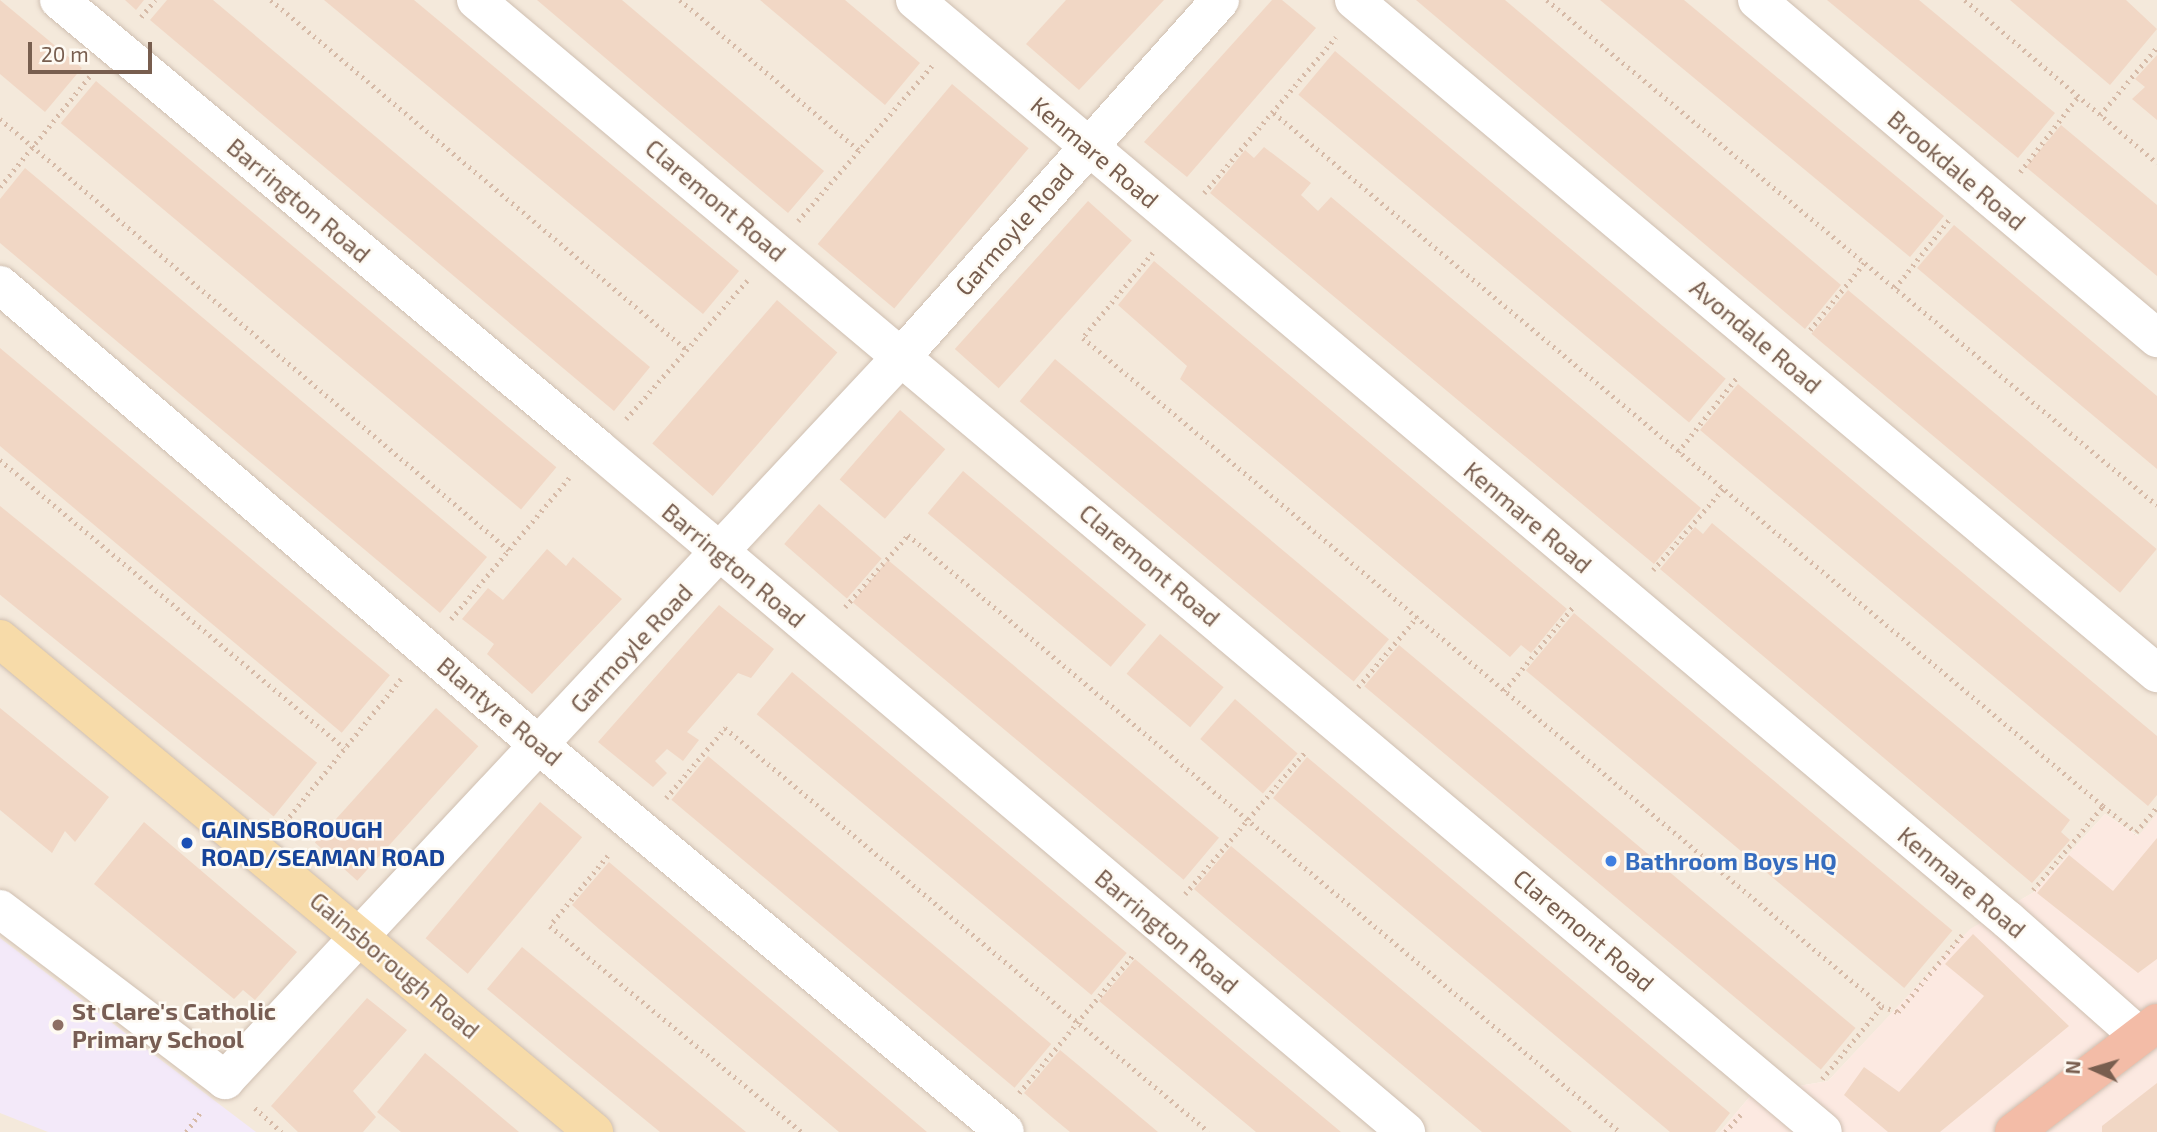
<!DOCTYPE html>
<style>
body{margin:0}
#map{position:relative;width:2157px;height:1132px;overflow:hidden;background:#fcf6ec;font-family:"Exo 2",sans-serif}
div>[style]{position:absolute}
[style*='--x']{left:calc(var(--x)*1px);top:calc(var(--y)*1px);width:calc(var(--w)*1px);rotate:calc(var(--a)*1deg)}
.residential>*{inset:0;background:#f4e9db}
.commercial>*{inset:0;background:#fce9e1}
.education>*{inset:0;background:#f3e9f9}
.building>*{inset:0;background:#f1d7c5;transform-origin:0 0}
.path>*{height:4.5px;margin-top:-2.25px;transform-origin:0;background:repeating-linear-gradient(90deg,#d6baa7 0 2px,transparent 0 7px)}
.roads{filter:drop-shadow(0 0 2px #cfbfb1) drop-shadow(0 0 2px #cfbfb1)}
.minor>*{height:38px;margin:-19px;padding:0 19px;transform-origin:19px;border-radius:19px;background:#fff}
.major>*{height:38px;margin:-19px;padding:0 19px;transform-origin:19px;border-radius:19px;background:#f7dba9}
.highway>*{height:38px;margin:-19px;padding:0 19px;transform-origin:19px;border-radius:19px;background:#f3bca7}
.dots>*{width:19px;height:19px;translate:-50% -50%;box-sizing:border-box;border:4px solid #fefaf3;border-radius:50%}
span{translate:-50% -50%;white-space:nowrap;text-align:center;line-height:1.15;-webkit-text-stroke:5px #fefaf3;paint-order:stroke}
.street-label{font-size:24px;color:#785e4f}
.transit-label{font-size:24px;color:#164399;font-weight:700}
.left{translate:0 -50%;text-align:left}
.shop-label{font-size:24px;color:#366cbe;font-weight:700}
.education-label{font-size:24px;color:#785e54;font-weight:700}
.north{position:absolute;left:2059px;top:1034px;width:70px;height:70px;-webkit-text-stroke:5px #fefaf3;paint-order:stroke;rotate:274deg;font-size:19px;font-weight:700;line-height:28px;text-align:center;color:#785e4f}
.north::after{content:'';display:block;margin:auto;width:24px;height:32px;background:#785e4f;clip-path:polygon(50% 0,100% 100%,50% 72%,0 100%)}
.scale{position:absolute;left:28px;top:42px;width:124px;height:32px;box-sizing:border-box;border:4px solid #785e4f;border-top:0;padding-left:9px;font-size:21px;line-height:24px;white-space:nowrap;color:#785e4f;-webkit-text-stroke:5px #fefaf3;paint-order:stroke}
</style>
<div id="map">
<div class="residential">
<i style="clip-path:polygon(0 0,2157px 0,2157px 814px,2139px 836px,2105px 814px,2034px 892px,1970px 930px,1828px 1081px,1752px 1094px,1720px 1132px,0 1132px)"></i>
</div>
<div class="commercial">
<i style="clip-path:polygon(2105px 814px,2138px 836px,2157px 814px,2157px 1132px,1720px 1132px,1752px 1094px,1828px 1081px,1970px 929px,2034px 892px)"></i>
</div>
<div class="education">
<i style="clip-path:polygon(0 938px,256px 1132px,48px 1132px,0 1113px)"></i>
</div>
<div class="building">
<i style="clip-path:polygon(0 0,82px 68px,45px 112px,0 74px)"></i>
<i style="clip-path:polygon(125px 0,144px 0,136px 10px)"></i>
<i style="clip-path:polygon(167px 0,213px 0,650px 367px,614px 411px,150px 20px)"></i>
<i style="clip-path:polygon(324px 0,414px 0,739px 271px,703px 314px)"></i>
<i style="clip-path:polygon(537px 0,622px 0,824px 171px,788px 213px)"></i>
<i style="clip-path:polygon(760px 0,845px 0,920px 63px,885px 105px)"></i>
<i style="clip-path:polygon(1066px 0,1164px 0,1079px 90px,1026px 44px)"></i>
<i style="clip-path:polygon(1272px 0,1282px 0,1316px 28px,1187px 177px,1144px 142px)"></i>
<i style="clip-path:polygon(1416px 0,1505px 0,1841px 285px,1805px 329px)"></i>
<i style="clip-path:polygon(1600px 0,1684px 0,1944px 216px,1910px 257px)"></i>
<i style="clip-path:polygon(1827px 0,1919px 0,2055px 113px,2018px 158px)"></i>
<i style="clip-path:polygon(2010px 0,2126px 0,2157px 29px,2110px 85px)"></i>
<i style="left:1335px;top:51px;width:510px;height:57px;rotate:40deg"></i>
<i style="clip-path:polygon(2157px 55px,2157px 120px,2132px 99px,2145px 87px,2135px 79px)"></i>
<i style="left:96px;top:81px;width:601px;height:55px;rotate:40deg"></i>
<i style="left:952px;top:84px;width:100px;height:209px;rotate:40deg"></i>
<i style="clip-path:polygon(2061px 125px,2157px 205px,2157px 276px,2026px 167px)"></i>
<i style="clip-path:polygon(1264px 147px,1311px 183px,1301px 195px,1318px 211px,1331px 197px,1701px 508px,1654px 564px,1210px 193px,1245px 150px,1254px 158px)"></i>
<i style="clip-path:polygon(25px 168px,487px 557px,440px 613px,0 243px,0 199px)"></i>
<i style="left:1088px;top:201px;width:59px;height:199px;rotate:42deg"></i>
<i style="clip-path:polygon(1954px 225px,2157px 396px,2157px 469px,1917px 268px)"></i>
<i style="clip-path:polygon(1154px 261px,1567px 609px,1531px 653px,1521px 645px,1510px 657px,1180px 379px,1187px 366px,1118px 305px)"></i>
<i style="left:1848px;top:290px;width:403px;height:57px;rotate:40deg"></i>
<i style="left:777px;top:300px;width:80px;height:190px;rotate:41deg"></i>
<i style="left:0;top:348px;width:509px;height:75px;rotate:40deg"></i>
<i style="left:1055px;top:359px;width:436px;height:55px;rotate:40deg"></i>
<i style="clip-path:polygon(1738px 384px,2157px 736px,2157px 795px,2148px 806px,1700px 430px)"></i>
<i style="left:900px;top:410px;width:60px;height:92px;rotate:41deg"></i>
<i style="left:963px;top:471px;width:239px;height:55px;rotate:40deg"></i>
<i style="left:819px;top:504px;width:83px;height:53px;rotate:41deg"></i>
<i style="left:0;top:506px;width:408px;height:69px;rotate:39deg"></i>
<i style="clip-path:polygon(1712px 523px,2070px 820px,2061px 832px,2070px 840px,2032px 883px,1660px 569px,1695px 527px,1703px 534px)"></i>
<i style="clip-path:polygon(547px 549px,566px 566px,573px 557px,622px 599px,532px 694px,487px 654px,494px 644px,462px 619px,488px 588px,503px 600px)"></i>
<i style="left:888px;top:560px;width:432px;height:55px;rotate:40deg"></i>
<i style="clip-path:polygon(719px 605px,774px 649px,751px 678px,738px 673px,687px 732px,699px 740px,683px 761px,667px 749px,655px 761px,667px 773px,653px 787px,598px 742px)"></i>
<i style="left:1574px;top:613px;width:494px;height:75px;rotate:40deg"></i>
<i style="left:1160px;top:634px;width:83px;height:52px;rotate:40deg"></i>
<i style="left:1399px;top:645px;width:596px;height:54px;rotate:40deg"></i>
<i style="left:792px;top:672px;width:437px;height:55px;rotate:40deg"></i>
<i style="left:1235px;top:699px;width:83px;height:53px;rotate:41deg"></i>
<i style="clip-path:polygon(0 708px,109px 797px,75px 842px,65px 831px,52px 853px,0 810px)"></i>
<i style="left:436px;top:708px;width:57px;height:181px;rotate:42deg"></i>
<i style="left:708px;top:756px;width:448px;height:57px;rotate:40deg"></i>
<i style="clip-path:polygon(1307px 757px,1730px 1113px,1715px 1132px,1670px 1132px,1273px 798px)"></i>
<i style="left:540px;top:802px;width:55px;height:178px;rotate:40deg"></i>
<i style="clip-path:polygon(144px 822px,297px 952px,255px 1000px,243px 990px,234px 999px,94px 884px)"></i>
<i style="clip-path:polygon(2157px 838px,2157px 959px,2138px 973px,2037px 893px,2069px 855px,2113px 891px)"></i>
<i style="clip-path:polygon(1231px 846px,1381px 972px,1572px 1132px,1482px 1132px,1224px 915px,1194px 889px)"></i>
<i style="clip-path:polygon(609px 862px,636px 885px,927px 1132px,839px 1132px,599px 929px,572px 905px)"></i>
<i style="clip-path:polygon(1973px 934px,2069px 1026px,1940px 1132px,1888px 1132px,1844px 1095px,1864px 1067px,1899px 1092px,1984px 996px,1945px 964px)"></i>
<i style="clip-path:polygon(522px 947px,663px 1063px,746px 1132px,660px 1132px,571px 1059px,487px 989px)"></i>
<i style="clip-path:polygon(1135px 959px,1257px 1062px,1341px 1132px,1256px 1132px,1099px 1001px)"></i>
<i style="clip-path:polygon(367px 998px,407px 1030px,353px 1091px,376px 1117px,363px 1132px,298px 1132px,271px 1106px)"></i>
<i style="clip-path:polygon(1060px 1050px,1089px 1074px,1158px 1132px,1070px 1132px,1053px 1118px,1024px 1093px)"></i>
<i style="clip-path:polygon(425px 1053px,454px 1077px,519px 1132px,401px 1132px,377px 1112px)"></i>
<i style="clip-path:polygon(2157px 1083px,2157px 1132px,2102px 1132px,2102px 1126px)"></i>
</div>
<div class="path">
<i style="--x:271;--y:0;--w:544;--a:40.08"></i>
<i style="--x:680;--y:0;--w:234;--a:40"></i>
<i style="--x:1547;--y:0;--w:792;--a:39.62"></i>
<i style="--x:1965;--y:0;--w:252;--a:40.3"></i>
<i style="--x:141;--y:17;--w:22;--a:-51"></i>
<i style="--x:1274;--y:113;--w:1081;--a:39.89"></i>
<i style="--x:2100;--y:115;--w:89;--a:-50"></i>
<i style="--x:0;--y:119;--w:667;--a:40.26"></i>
<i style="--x:2020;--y:172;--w:97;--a:-52.5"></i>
<i style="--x:0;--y:187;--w:143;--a:-51"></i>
<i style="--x:1204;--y:193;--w:204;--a:-49.8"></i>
<i style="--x:798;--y:221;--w:205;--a:-49.2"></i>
<i style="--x:1153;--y:253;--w:110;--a:129.5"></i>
<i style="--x:1083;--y:338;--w:1041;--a:39.9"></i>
<i style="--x:1895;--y:288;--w:90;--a:-51.7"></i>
<i style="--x:1810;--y:330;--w:86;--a:-51.1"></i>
<i style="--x:626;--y:419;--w:184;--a:-48.8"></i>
<i style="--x:1678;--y:452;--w:97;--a:-51.7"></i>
<i style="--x:0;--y:460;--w:449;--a:39.9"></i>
<i style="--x:1653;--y:570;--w:107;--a:-49.2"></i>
<i style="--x:845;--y:607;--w:96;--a:-48.8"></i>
<i style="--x:908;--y:535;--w:929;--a:39.98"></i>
<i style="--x:451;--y:619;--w:184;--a:-50.1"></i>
<i style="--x:1358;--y:687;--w:92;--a:-49.9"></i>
<i style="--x:1504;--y:691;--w:109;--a:-50.6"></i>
<i style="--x:666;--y:798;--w:92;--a:-49.9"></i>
<i style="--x:725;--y:728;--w:630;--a:39.85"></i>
<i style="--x:285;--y:822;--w:184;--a:-51"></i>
<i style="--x:608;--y:856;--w:91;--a:129.6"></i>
<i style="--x:550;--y:926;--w:325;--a:39.3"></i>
<i style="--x:2033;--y:890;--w:109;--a:-50.2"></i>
<i style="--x:2103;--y:806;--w:42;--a:38.2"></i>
<i style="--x:2136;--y:832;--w:33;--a:-50"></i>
<i style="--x:1185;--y:894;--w:187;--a:-49.8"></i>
<i style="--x:1822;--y:1079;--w:94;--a:-50.6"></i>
<i style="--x:1882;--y:1006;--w:17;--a:21"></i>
<i style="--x:1898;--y:1012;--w:100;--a:-50.3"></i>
<i style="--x:1019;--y:1093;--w:180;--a:-50.4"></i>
<i style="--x:255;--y:1108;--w:36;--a:42"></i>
<i style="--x:186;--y:1132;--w:27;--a:-54"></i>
<i style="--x:1725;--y:1132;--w:24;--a:-48"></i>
</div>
<div class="roads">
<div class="minor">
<i style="--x:59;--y:0;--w:699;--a:39.77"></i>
<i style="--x:596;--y:447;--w:1061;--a:40.22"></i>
<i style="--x:476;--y:0;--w:1759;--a:40.04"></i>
<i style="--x:915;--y:0;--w:1429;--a:40.09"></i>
<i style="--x:2008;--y:920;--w:175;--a:41.5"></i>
<i style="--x:1354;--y:0;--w:1048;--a:39.97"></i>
<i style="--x:1757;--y:0;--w:524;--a:40.2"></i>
<i style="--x:0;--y:285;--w:710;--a:40.49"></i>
<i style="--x:540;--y:746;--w:604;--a:39.7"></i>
<i style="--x:0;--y:909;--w:283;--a:37.2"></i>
<i style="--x:225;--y:1080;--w:991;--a:-46.92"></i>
<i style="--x:902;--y:356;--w:477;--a:-48.2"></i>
</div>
<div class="major">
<i style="--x:0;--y:639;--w:772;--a:39.69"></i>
</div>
<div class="highway">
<i style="--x:2014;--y:1132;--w:180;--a:-37.3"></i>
</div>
</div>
<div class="dots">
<i style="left:187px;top:843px;background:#1a4fb4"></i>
<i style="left:1611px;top:861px;background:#3f7fe0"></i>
<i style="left:58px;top:1025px;background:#8d6e63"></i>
</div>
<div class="street-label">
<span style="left:1095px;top:152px;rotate:40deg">Kenmare Road</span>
<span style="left:1957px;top:170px;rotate:40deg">Brookdale Road</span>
<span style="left:299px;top:200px;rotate:40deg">Barrington Road</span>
<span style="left:716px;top:200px;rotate:40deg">Claremont Road</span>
<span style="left:1014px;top:229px;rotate:-49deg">Garmoyle Road</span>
<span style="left:1756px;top:336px;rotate:40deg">Avondale Road</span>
<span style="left:1528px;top:517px;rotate:40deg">Kenmare Road</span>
<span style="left:734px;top:565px;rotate:40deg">Barrington Road</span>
<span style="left:1150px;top:565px;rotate:40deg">Claremont Road</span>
<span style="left:631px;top:648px;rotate:-47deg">Garmoyle Road</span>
<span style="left:500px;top:711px;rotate:40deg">Blantyre Road</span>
<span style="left:1962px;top:882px;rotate:40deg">Kenmare Road</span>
<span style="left:1584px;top:930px;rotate:40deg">Claremont Road</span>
<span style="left:1167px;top:931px;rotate:40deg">Barrington Road</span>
<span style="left:395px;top:965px;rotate:40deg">Gainsborough Road</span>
</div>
<div class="transit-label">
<span class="left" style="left:201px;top:843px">GAINSBOROUGH<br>ROAD/SEAMAN ROAD</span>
</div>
<div class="shop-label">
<span class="left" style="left:1625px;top:861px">Bathroom Boys HQ</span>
</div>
<div class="education-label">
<span class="left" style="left:72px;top:1025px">St Clare's Catholic<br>Primary School</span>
</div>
<div class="north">N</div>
<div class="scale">20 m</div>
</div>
